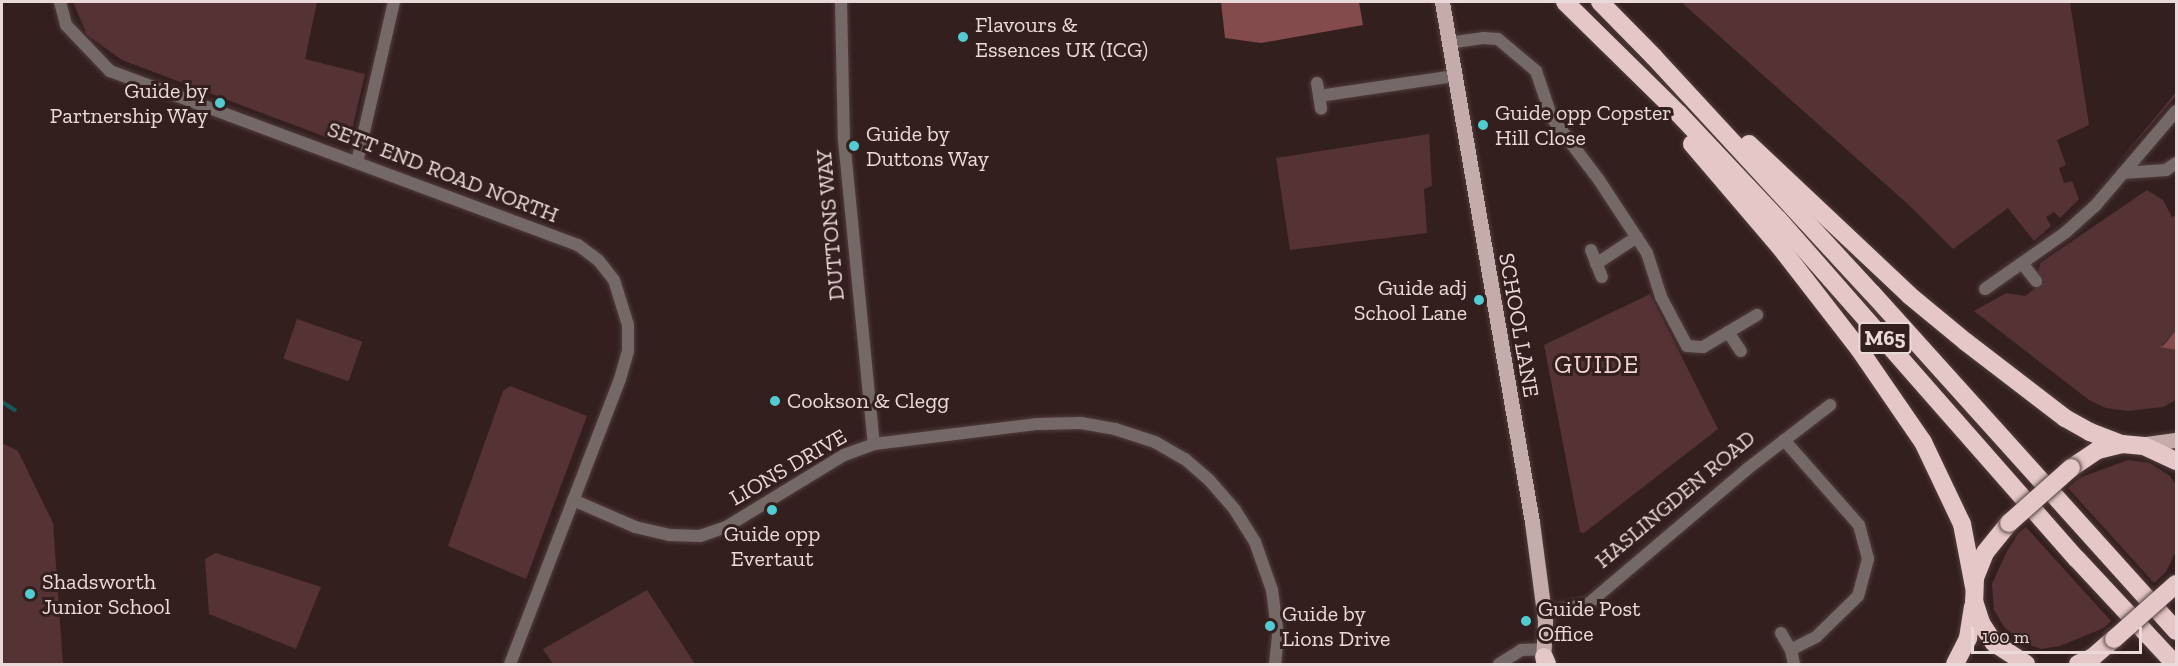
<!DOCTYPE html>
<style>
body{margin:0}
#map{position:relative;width:2178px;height:666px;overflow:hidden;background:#341f1f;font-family:"Zilla Slab",serif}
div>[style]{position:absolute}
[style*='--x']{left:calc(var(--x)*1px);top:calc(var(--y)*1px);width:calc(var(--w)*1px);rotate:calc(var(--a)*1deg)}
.green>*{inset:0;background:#553233;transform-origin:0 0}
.forest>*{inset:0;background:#844b4c}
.stream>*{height:4px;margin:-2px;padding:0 2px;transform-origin:2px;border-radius:2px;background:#18585a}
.roads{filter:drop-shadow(0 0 2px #513d3d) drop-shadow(0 0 2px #513d3d)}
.minor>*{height:12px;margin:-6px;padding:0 6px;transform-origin:6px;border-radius:6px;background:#756968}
.major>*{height:15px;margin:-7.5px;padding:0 7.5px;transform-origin:7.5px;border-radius:7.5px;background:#c5acab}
.highway>*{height:18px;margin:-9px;padding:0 9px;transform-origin:9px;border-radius:9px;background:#e4c7c6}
.bridges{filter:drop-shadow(0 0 2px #513d3d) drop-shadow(0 0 2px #513d3d)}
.highway-bridge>*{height:18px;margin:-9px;padding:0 9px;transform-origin:9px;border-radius:9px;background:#e4c7c6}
.dots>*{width:16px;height:16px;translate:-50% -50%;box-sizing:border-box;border:3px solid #341f1f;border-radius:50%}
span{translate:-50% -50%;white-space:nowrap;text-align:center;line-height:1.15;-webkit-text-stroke:6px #341f1f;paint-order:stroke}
.shield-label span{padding:2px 4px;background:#341f1f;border:2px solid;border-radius:4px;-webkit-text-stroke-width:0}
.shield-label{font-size:21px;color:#e9dad9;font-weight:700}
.poi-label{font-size:22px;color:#e9dad9}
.left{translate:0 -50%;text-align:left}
.right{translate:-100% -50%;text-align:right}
.street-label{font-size:22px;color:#e9dad9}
.quarter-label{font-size:26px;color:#f1d3d2;letter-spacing:1.5px}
.frame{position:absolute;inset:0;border:3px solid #e9dad9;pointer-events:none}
.scale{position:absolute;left:1971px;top:627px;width:171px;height:27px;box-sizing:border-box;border:3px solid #e9dad9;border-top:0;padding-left:8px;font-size:18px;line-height:21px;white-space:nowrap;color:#e9dad9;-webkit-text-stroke:4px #341f1f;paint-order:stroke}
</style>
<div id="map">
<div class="green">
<i style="clip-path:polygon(73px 2px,317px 2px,305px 59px,365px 74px,351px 134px,336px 141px,122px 60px,87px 35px)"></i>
<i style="clip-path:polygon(1681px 2px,2070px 2px,2089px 125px,2057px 140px,2066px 165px,2059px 168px,2064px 183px,2072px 181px,2079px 199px,2060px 218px,2054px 212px,2046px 217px,2051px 226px,2034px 241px,2008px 208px,1953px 249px,1910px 206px)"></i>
<i style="clip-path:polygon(2176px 92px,2176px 96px,2112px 170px)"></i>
<i style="clip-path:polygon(1429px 134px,1432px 186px,1424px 189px,1427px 233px,1290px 250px,1276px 158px)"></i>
<i style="clip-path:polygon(2147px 190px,2163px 200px,2172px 217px,2176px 215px,2176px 330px,2161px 347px,2176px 350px,2176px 400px,2163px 407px,2127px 411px,2106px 408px,2089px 400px,1974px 311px,2006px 293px,2025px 296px,2044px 282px,2038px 273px,2040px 263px)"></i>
<i style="clip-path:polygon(1650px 294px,1718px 429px,1584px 533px,1580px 532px,1544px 345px)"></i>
<i style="left:297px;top:319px;width:69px;height:42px;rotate:19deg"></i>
<i style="clip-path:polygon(510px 386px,587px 416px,526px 579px,448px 546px,503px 391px)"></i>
<i style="clip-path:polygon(2px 443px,18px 451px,53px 523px,63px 664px,2px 664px)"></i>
<i style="clip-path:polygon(2128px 460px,2150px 463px,2170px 476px,2176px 485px,2176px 551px,2166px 572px,2154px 583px,2068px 488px,2079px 478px)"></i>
<i style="clip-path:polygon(2026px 527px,2111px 621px,2104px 628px,2060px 646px,2041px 649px,2024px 643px,2004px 627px,1994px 610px,1992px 584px,2006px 553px,2018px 533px)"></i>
<i style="clip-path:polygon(216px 553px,321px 587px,296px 649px,209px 614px,205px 559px)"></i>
<i style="clip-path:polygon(647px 590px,695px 664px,553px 664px,543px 649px)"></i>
</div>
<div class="forest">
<i style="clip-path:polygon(1221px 2px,1359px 2px,1363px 25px,1261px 43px,1225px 38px)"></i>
<i style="clip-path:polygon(2176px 330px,2176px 350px,2160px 347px,2164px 345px)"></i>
</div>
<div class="stream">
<i style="--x:2;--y:402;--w:15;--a:32"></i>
</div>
<div class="roads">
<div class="minor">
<i style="--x:60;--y:2;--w:24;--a:75"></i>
<i style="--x:66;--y:25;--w:64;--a:46.3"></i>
<i style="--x:110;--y:71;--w:499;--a:20.4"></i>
<i style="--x:578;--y:245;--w:26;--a:37"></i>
<i style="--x:599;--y:261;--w:24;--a:52"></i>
<i style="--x:614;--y:280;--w:47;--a:72.7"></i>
<i style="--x:628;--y:325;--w:26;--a:90"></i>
<i style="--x:628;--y:351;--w:29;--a:106"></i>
<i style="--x:620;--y:379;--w:305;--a:111.1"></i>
<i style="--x:841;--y:2;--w:138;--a:88.8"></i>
<i style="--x:844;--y:140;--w:305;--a:84.4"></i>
<i style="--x:1448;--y:43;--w:35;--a:-8"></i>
<i style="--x:1483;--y:38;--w:15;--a:4"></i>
<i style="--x:1498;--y:39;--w:50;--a:40.1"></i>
<i style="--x:1536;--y:71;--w:50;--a:71.2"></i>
<i style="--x:1552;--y:118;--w:78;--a:52.8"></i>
<i style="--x:1599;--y:180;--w:87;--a:56.7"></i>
<i style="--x:1647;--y:253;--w:46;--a:72.3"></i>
<i style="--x:1661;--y:297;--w:55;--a:62"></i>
<i style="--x:1687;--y:346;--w:16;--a:4"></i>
<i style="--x:1703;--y:347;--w:63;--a:-30.7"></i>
<i style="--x:1317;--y:83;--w:26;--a:81"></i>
<i style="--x:1319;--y:96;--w:136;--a:-8.4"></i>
<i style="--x:357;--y:162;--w:164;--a:-77"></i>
<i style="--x:2123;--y:173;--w:43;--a:-4"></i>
<i style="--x:2166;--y:170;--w:12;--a:-35"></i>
<i style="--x:1591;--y:250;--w:29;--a:68"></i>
<i style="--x:2022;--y:263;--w:23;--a:52"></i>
<i style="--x:1596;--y:264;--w:49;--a:-33.4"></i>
<i style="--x:1985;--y:289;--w:99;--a:-35.1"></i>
<i style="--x:2066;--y:232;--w:39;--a:-42"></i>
<i style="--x:2095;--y:206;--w:125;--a:-49.5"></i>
<i style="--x:1728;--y:332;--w:23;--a:56"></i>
<i style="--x:1784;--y:440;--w:113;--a:48.6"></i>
<i style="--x:1859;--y:525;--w:35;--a:75"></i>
<i style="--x:1868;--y:559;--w:38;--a:105"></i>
<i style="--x:1858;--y:596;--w:59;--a:135.7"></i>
<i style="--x:1816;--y:637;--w:28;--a:153"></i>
<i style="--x:573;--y:500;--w:68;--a:23.5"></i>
<i style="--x:635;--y:527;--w:35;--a:13"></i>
<i style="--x:669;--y:535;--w:31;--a:2"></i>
<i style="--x:700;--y:536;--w:28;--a:-19"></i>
<i style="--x:726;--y:527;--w:138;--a:-31.4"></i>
<i style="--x:844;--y:455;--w:32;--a:-20"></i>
<i style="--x:874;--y:444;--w:165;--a:-7"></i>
<i style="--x:1038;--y:424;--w:43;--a:-1.3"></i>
<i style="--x:1081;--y:423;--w:35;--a:10"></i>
<i style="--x:1115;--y:429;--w:42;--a:18"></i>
<i style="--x:1155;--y:442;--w:34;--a:30"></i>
<i style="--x:1185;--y:459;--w:33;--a:41"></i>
<i style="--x:1210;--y:481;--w:38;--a:49"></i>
<i style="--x:1235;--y:510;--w:38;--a:58"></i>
<i style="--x:1255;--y:542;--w:51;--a:70.5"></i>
<i style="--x:1272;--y:590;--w:46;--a:82.6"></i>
<i style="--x:1278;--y:636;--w:28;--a:96"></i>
<i style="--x:1544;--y:613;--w:45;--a:-11.6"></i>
<i style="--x:1588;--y:604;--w:209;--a:-40.3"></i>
<i style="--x:1747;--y:469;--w:105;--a:-37.6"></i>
<i style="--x:1781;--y:633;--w:20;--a:60"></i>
<i style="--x:1791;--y:650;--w:14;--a:78"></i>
<i style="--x:1499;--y:664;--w:26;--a:-32"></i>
<i style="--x:1521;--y:650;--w:24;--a:-2"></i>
</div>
<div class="major">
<i style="--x:1442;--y:2;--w:528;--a:80.18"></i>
<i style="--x:1532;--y:522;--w:100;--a:82.5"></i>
<i style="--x:1545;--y:621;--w:43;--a:92.7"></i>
<i style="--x:2139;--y:445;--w:37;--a:-8"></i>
</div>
<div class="highway">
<i style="--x:1565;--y:2;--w:160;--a:44.5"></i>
<i style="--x:1679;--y:114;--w:144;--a:46.7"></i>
<i style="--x:1778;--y:219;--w:453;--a:48.7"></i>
<i style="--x:2077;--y:559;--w:144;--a:47"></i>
<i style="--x:1600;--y:2;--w:77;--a:45.5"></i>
<i style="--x:1654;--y:57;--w:321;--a:47.3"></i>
<i style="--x:1872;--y:293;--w:455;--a:48"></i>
<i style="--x:1692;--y:144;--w:135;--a:49.5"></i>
<i style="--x:1780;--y:247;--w:129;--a:52.2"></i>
<i style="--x:1859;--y:349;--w:113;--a:55.5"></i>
<i style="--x:1923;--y:442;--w:91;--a:64.6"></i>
<i style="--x:1962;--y:524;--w:64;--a:79.2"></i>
<i style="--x:1749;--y:144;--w:220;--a:43.3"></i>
<i style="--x:1909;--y:295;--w:74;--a:39.5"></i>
<i style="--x:1966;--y:342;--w:125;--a:37.5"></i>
<i style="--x:2065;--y:418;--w:29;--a:29"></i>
<i style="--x:2090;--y:432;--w:34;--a:21"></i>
<i style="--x:2071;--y:468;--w:32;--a:-34"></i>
<i style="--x:2098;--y:450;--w:25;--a:-14"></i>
<i style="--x:2122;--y:444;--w:22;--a:5"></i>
<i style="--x:2144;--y:446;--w:35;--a:25"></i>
<i style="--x:2009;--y:523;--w:38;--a:129"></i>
<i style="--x:1985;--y:553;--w:27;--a:112"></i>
<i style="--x:1975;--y:578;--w:23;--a:92"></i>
<i style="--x:1974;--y:601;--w:23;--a:72"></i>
<i style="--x:1981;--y:623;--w:24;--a:57"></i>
<i style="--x:1994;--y:643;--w:38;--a:33"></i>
<i style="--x:1544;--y:657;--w:8;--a:67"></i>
<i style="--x:1955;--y:664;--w:29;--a:-63"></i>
<i style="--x:1968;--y:638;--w:31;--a:-81"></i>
<i style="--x:2078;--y:664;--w:17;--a:-25"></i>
<i style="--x:2093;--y:657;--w:28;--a:-41"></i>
</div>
</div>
<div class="bridges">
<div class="highway-bridge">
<i style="--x:2009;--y:523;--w:83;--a:-41.6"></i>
<i style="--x:2114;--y:639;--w:83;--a:-41.6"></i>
</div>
</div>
<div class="dots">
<i style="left:963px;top:37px;background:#52ccd0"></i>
<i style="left:220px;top:103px;background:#52ccd0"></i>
<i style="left:1483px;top:125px;background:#52ccd0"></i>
<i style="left:854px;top:146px;background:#52ccd0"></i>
<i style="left:1479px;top:300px;background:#52ccd0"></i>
<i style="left:775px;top:401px;background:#52ccd0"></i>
<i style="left:772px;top:510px;background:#52ccd0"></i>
<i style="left:30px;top:594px;background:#52ccd0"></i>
<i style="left:1526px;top:621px;background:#52ccd0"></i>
<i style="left:1270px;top:626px;background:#52ccd0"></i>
</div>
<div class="shield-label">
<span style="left:1885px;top:338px">M65</span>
</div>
<div class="poi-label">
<span class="left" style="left:975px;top:37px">Flavours &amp;<br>Essences UK (ICG)</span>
<span class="right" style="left:208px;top:103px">Guide by<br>Partnership Way</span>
<span class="left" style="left:1495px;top:125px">Guide opp Copster<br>Hill Close</span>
<span class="left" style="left:866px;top:146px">Guide by<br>Duttons Way</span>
<span class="right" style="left:1467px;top:300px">Guide adj<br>School Lane</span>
<span class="left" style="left:787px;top:401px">Cookson &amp; Clegg</span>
<span style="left:772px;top:546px">Guide opp<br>Evertaut</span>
<span class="left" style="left:42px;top:594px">Shadsworth<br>Junior School</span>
<span class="left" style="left:1538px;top:621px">Guide Post<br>Office</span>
<span class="left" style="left:1282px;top:626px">Guide by<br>Lions Drive</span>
</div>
<div class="street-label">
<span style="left:443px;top:172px;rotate:21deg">SETT END ROAD NORTH</span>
<span style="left:830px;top:225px;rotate:-95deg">DUTTONS WAY</span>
<span style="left:1519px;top:325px;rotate:80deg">SCHOOL LANE</span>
<span style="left:788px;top:467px;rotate:-30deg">LIONS DRIVE</span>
<span style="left:1675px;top:499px;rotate:-40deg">HASLINGDEN ROAD</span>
</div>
<div class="quarter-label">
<span style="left:1597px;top:365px">GUIDE</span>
</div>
<div class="frame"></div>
<div class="scale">100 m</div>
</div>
